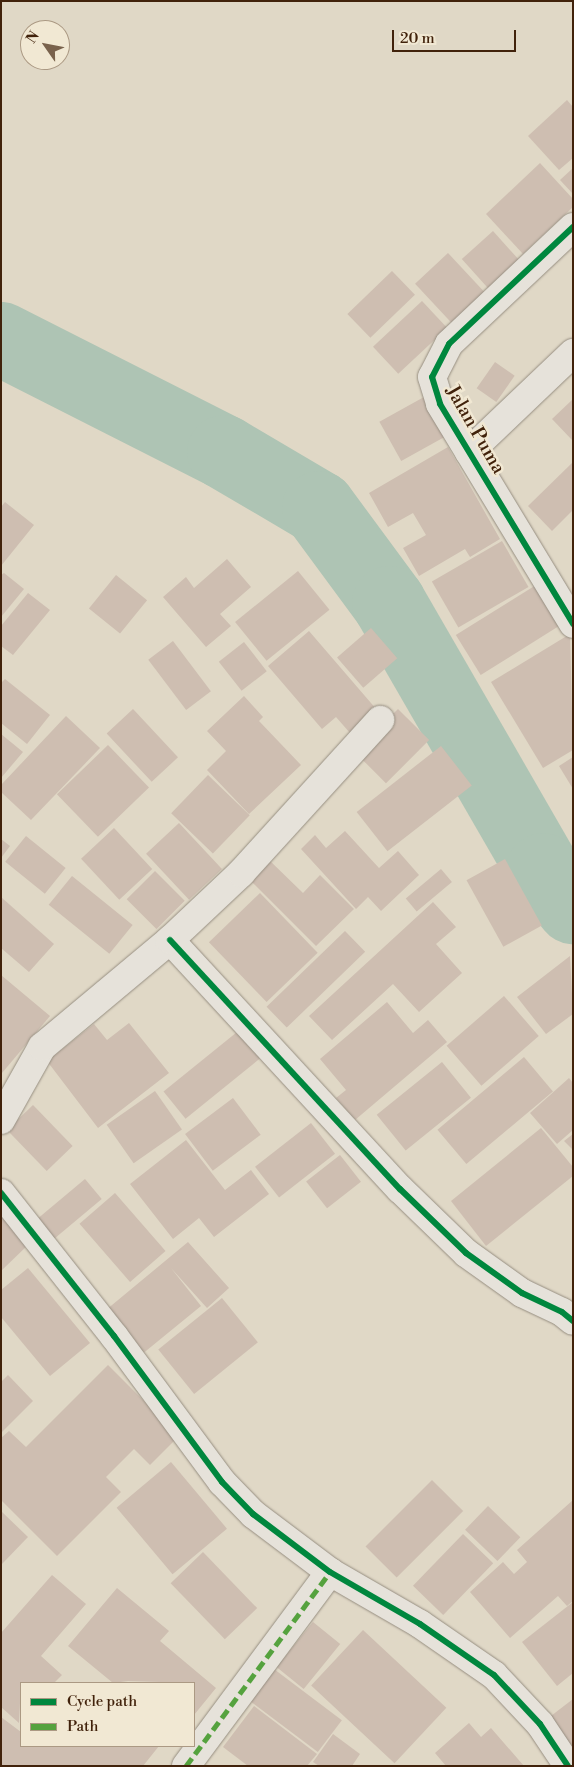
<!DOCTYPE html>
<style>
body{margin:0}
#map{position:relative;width:574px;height:1767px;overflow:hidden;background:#e0d8c6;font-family:"Libre Bodoni",serif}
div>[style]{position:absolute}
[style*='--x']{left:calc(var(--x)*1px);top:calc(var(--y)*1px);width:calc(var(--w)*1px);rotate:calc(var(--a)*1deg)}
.river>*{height:74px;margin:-37px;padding:0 37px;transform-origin:37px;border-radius:37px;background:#aec4b4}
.building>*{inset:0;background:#cebeb1;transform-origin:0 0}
.roads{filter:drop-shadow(0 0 1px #968e81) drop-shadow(0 0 1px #968e81)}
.street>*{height:28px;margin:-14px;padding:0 14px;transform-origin:14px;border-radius:14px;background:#e6e2da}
.quiet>*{height:5px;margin-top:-2.5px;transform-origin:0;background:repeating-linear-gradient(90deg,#55a23e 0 10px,transparent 0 15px)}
.cycleway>*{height:6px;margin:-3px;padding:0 3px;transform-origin:3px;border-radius:3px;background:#00873e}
span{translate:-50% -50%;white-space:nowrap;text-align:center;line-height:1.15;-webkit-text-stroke:5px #f1e8d3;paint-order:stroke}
.street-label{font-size:19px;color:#41220b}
.frame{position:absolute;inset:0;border:2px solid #41220b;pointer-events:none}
.legend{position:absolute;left:20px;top:1682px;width:175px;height:65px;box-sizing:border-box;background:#f1e8d3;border:1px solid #ab9983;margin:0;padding:6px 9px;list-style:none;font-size:15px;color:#41220b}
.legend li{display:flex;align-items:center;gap:10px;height:25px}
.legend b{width:25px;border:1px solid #ab9983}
.north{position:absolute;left:20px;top:20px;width:50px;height:50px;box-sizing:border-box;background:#f1e8d3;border:1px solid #ab9983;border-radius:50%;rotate:303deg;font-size:14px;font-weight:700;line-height:20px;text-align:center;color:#41220b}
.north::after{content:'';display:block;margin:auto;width:18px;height:22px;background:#79624c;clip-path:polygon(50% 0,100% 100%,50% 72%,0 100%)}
.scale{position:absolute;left:392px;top:30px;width:124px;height:22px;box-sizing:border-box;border:2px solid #41220b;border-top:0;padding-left:6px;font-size:15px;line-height:18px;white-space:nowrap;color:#41220b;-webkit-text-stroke:4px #f1e8d3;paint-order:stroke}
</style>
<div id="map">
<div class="river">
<i style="--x:1;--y:339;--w:250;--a:26.9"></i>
<i style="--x:224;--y:452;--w:110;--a:30.5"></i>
<i style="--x:319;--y:508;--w:118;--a:53.6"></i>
<i style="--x:389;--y:603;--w:308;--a:60"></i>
<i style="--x:543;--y:870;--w:48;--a:51"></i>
</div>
<div class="building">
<i style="clip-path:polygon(567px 100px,573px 107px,573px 158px,559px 170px,528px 136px)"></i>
<i style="clip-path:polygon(540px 163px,573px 199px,573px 207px,523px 254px,486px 214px)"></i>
<i style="clip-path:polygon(573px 168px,573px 194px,560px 180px)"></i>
<i style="left:493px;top:231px;width:40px;height:42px;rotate:48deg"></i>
<i style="left:448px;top:253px;width:54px;height:45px;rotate:47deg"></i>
<i style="left:392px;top:271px;width:33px;height:62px;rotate:46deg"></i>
<i style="left:422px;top:301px;width:37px;height:67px;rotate:47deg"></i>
<i style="left:495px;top:362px;width:24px;height:32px;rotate:35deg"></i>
<i style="left:424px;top:397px;width:45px;height:51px;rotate:61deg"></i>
<i style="clip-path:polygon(573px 399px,573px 441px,552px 419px)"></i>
<i style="clip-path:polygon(448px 447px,500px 539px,470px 557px,465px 549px,419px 576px,403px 548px,426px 535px,413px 513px,388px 527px,369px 493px)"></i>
<i style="clip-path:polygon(573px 462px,573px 510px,552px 531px,528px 506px)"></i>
<i style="clip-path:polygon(5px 502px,34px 525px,1px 566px,1px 507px)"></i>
<i style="left:502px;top:541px;width:53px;height:81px;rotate:60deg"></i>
<i style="clip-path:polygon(227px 559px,251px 587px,220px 614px,231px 626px,206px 647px,163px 597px,186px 577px,194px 588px)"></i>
<i style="left:298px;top:571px;width:50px;height:81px;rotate:51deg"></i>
<i style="clip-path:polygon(4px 573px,24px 589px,1px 617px,1px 575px)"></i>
<i style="left:116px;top:575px;width:40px;height:43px;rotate:39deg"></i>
<i style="left:544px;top:580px;width:47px;height:104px;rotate:58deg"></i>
<i style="clip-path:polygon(28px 593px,50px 610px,13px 655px,1px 646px,1px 626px)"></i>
<i style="left:371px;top:628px;width:40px;height:45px;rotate:49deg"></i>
<i style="clip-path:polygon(309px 631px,377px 710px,350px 733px,336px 717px,322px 729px,268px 666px)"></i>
<i style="clip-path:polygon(570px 634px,573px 750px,543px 768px,491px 682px)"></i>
<i style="left:173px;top:641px;width:63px;height:31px;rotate:53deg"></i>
<i style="left:244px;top:642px;width:37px;height:32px;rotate:52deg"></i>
<i style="clip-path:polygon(5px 679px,50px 715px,27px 744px,1px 723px,1px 683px)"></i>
<i style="clip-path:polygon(244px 696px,263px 717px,259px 721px,301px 765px,249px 814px,207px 770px,226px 751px,207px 731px)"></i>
<i style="left:133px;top:709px;width:66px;height:36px;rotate:47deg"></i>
<i style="left:398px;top:709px;width:44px;height:61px;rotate:45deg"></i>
<i style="clip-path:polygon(66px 716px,100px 748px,31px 820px,1px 792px,1px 785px)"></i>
<i style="clip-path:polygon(1px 734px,23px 752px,1px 778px)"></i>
<i style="left:108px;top:745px;width:59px;height:71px;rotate:46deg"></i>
<i style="left:441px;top:746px;width:50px;height:107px;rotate:52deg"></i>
<i style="clip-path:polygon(573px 757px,573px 789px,559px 766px)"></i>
<i style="left:208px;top:775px;width:58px;height:53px;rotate:44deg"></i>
<i style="left:179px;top:823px;width:63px;height:45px;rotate:47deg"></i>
<i style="left:114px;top:828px;width:56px;height:45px;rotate:47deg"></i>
<i style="clip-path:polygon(345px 831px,379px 868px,398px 851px,419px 875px,381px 911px,368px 897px,356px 909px,301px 849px,315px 835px,326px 848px)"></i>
<i style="left:26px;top:836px;width:51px;height:33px;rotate:39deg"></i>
<i style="clip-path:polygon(1px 839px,10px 846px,1px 858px)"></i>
<i style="clip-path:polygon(266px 857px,303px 893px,320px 875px,354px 909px,316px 946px,247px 877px)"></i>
<i style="left:505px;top:859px;width:76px;height:44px;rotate:61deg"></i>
<i style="left:441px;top:869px;width:17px;height:46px;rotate:50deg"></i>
<i style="left:155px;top:871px;width:42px;height:40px;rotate:45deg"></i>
<i style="left:72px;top:876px;width:78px;height:37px;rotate:39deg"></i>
<i style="left:260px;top:893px;width:83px;height:71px;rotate:46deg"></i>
<i style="clip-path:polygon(1px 897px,54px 944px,29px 972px,1px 948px)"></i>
<i style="clip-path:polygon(433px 902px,456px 927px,436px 944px,462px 973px,419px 1012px,393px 984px,332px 1040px,309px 1016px)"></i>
<i style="left:345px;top:931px;width:29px;height:109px;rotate:46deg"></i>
<i style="clip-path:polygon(570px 956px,573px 1014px,546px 1034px,517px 997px)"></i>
<i style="clip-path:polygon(1px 975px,50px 1016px,2px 1073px,1px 1072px)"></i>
<i style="left:504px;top:996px;width:53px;height:76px;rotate:49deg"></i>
<i style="clip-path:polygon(387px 1002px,413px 1033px,428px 1020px,447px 1042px,355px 1120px,336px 1098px,346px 1090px,320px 1059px)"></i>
<i style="clip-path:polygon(129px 1023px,169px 1073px,98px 1128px,47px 1061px,94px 1024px,107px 1040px)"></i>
<i style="left:242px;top:1028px;width:35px;height:101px;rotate:51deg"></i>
<i style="left:524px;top:1057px;width:45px;height:113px;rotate:50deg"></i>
<i style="left:442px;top:1062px;width:46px;height:84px;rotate:51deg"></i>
<i style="clip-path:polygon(569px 1078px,573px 1083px,573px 1130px,557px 1144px,530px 1113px)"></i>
<i style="left:155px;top:1091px;width:47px;height:59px;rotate:55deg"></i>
<i style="left:233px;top:1098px;width:46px;height:60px;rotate:53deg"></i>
<i style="left:33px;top:1105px;width:57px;height:36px;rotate:46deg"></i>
<i style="left:311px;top:1123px;width:39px;height:71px;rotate:52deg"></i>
<i style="clip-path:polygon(541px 1128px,573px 1167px,573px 1176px,486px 1246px,451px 1201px)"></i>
<i style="clip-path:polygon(573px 1134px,573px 1150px,564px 1141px)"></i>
<i style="clip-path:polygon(186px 1140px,225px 1190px,251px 1170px,269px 1194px,214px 1237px,199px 1218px,173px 1239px,130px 1184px)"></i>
<i style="left:340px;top:1155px;width:34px;height:43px;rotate:52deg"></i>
<i style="left:85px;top:1179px;width:26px;height:62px;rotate:50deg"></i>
<i style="left:115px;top:1193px;width:77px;height:47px;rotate:49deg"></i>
<i style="clip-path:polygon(1px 1216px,29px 1244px,1px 1271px)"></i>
<i style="clip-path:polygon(188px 1242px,229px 1288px,207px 1308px,171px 1268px,201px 1306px,141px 1355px,106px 1310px)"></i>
<i style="clip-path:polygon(28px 1268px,90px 1343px,50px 1376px,1px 1317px,1px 1290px)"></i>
<i style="left:222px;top:1298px;width:57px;height:82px;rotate:51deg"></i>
<i style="clip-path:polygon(108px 1365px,179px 1436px,150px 1465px,134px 1449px,106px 1477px,121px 1492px,57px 1556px,1px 1500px,1px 1438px,9px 1431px,26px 1447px)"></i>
<i style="clip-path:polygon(8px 1375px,33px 1401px,1px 1433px,1px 1382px)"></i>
<i style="left:171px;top:1462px;width:87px;height:71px;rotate:50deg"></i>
<i style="left:432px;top:1480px;width:44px;height:94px;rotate:45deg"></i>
<i style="clip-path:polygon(573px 1500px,573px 1601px,567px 1606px,558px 1596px,510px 1638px,470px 1592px,503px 1562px,514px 1574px,527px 1562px,517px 1550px)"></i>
<i style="left:488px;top:1506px;width:45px;height:33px;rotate:44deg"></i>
<i style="clip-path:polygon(1px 1511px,28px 1537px,1px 1565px)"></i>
<i style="left:463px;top:1534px;width:42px;height:72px;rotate:44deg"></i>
<i style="left:203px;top:1552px;width:78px;height:45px;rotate:46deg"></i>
<i style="clip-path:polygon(52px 1575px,86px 1604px,41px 1656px,62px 1675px,54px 1683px,21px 1683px,19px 1723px,1px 1707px,1px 1633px)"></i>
<i style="clip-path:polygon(117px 1588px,169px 1631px,160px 1641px,216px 1688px,194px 1715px,194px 1683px,128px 1681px,113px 1683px,68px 1646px)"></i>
<i style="clip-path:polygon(573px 1602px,573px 1673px,557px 1686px,522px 1642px)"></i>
<i style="left:313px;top:1622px;width:35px;height:58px;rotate:39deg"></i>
<i style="left:363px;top:1630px;width:114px;height:76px;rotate:43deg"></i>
<i style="left:266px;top:1663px;width:95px;height:40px;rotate:37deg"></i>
<i style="clip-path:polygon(573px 1699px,573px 1751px,547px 1719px)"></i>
<i style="clip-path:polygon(254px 1706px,317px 1754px,307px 1766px,248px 1766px,223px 1747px)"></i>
<i style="clip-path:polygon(1px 1717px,21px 1732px,21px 1746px,159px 1746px,143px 1766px,1px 1766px)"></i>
<i style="clip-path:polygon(469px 1723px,481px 1737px,491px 1728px,524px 1766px,446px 1766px,435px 1753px)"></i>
<i style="clip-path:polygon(333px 1734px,360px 1754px,352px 1766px,319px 1766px,313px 1762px)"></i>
</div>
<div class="roads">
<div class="street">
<i style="--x:573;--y:227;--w:170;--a:136.7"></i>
<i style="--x:449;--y:344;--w:37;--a:117"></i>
<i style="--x:432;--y:377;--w:28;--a:73"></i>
<i style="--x:440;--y:404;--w:257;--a:58.8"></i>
<i style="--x:469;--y:452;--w:144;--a:-43.6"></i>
<i style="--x:170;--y:940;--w:339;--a:47.3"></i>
<i style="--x:400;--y:1189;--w:92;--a:44.1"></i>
<i style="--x:466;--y:1253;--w:69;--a:35.5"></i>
<i style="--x:522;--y:1293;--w:44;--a:25.4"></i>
<i style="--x:562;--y:1312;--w:14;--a:39"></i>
<i style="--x:1;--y:1120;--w:84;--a:-60.7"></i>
<i style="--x:42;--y:1047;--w:167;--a:-39.9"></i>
<i style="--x:170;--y:940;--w:98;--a:-43.3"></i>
<i style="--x:241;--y:873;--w:207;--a:-47.7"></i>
<i style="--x:1;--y:1193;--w:182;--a:51.7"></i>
<i style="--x:114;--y:1336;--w:182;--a:53.5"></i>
<i style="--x:222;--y:1482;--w:45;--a:45.9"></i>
<i style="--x:253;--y:1514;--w:96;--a:37"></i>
<i style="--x:330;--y:1572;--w:104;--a:30"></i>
<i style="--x:420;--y:1624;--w:90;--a:34.6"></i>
<i style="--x:494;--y:1675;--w:67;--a:46.8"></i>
<i style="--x:540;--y:1724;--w:50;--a:56.3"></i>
<i style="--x:186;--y:1766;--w:242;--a:-53.4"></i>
</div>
</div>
<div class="quiet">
<i style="--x:186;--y:1766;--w:242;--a:-53.4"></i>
</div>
<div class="cycleway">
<i style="--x:573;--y:227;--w:170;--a:136.7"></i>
<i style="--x:449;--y:344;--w:37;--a:117"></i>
<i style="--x:432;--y:377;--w:28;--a:73"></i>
<i style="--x:440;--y:404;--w:257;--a:58.8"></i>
<i style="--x:170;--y:940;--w:339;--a:47.3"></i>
<i style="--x:400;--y:1189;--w:92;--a:44.1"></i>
<i style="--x:466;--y:1253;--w:69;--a:35.5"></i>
<i style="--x:522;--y:1293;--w:44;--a:25.4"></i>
<i style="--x:562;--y:1312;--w:14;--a:39"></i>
<i style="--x:1;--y:1193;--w:182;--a:51.7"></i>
<i style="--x:114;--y:1336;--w:182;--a:53.5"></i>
<i style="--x:222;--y:1482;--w:45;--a:45.9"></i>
<i style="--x:253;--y:1514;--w:96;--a:37"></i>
<i style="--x:330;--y:1572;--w:104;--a:30"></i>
<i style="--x:420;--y:1624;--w:90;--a:34.6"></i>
<i style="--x:494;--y:1675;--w:67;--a:46.8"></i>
<i style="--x:540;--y:1724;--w:50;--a:56.3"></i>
</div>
<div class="street-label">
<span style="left:475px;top:430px;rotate:60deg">Jalan Puma</span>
</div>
<div class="frame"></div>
<ul class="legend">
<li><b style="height:6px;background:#00873e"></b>Cycle path</li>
<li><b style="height:6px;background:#55a23e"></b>Path</li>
</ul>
<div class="north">N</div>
<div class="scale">20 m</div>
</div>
